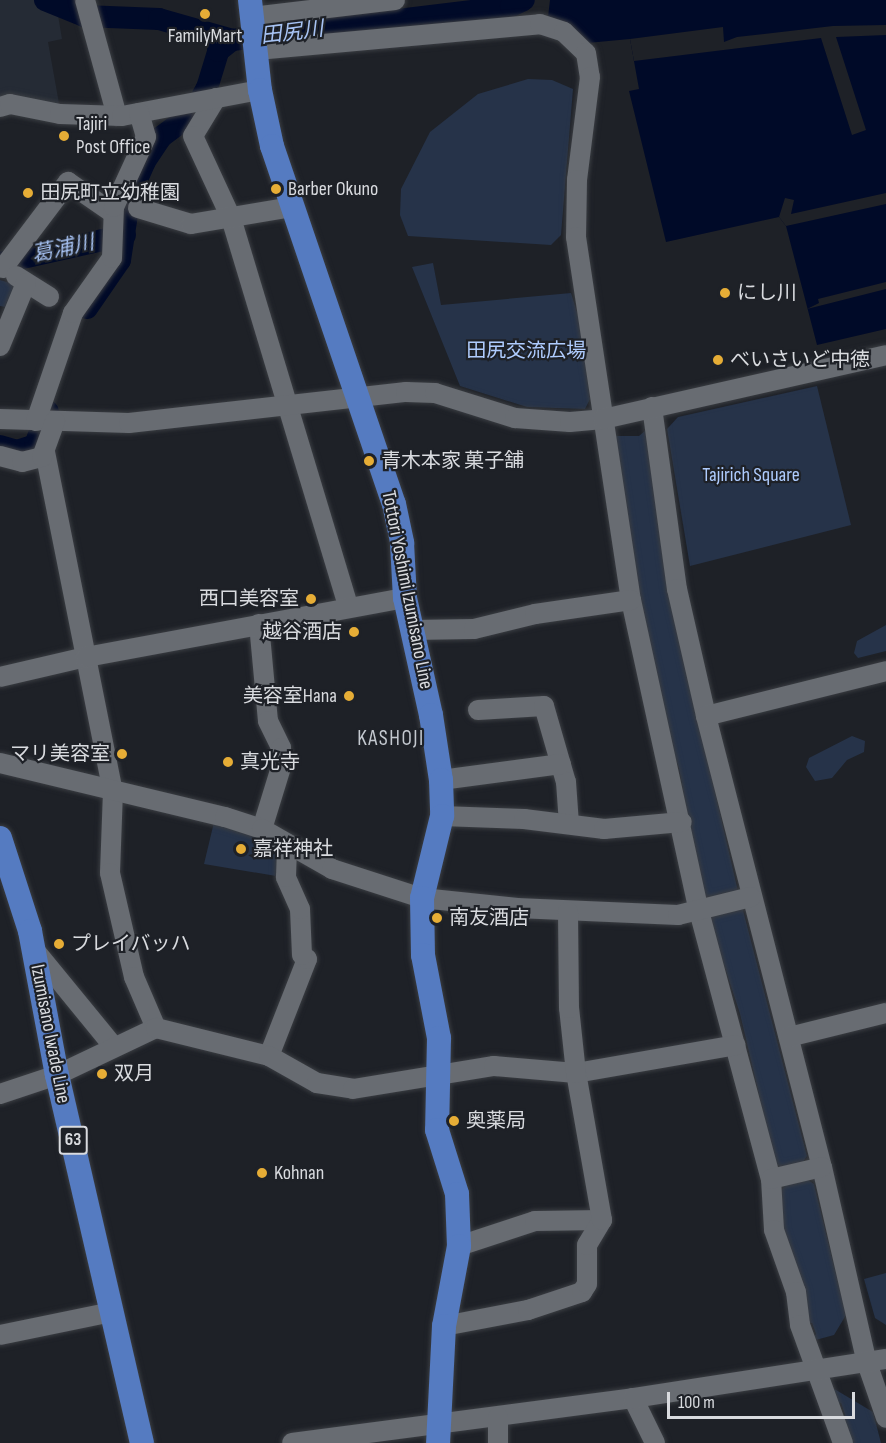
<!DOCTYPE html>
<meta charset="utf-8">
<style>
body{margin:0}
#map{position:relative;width:886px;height:1443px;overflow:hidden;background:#1e2127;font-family:"Sofia Sans Condensed","Noto Sans JP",sans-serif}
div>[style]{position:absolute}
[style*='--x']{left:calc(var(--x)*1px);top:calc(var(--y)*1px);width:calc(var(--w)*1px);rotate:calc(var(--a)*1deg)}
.built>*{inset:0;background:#252b35}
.green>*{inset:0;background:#263349}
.water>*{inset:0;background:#000a28}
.pier>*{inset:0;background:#1e2127}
.river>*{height:22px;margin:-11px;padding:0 11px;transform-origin:11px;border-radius:11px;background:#000a28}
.roads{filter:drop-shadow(0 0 2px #3a3d42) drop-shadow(0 0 2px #3a3d42)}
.minor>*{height:20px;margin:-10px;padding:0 10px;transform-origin:10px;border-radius:10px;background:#686c72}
.major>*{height:24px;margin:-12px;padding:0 12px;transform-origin:12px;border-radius:12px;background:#557bc1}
.dots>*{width:16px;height:16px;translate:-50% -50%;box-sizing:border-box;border:3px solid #1e2127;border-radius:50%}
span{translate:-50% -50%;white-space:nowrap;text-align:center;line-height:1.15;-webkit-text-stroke:4.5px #1e2127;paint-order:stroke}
.shield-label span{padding:2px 4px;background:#1e2127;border:2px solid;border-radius:4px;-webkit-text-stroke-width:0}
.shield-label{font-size:18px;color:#d9dbdf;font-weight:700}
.poi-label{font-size:20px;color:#d9dbdf}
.left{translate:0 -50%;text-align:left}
.right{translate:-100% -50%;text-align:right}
.park-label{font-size:20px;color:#afccfe}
.street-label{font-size:20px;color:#d9dbdf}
.water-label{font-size:21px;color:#a7c3f4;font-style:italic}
.neighbourhood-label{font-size:21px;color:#c3c8cf;letter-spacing:1.5px}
.scale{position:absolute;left:667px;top:1392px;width:188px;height:27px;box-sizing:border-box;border:3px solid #d9dbdf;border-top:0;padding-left:8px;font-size:18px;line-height:21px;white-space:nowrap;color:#d9dbdf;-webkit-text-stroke:4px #1e2127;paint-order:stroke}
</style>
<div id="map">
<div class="built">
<i style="clip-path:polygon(0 0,35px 0,57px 9px,62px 39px,48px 42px,60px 109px,0 101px)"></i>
</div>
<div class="green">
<i style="clip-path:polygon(528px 79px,552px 80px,573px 89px,561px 235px,551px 245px,408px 236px,400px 215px,401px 189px,430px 132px,478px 94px)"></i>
<i style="clip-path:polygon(433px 263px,441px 305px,571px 293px,579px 318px,590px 399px,585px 409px,527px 407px,460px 386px,412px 267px)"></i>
<i style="clip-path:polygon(0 280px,17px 285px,11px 308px,0 306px)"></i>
<i style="clip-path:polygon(817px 386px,851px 525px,690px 566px,667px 429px,678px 417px)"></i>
<i style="clip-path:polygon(646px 430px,671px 602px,738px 891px,703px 900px,679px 768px,668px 739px,643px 636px,614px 436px,639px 436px)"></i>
<i style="clip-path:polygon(886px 625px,886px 651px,858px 658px,854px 653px,857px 641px)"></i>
<i style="clip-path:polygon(852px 736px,865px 741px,864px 752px,847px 760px,832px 778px,815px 781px,806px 767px,809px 758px)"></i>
<i style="clip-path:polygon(215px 818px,284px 845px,282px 877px,204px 864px)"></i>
<i style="clip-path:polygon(739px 908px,743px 910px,807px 1156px,801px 1165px,784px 1169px,775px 1163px,740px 1014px,709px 919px,713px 913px)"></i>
<i style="clip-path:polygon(805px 1178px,814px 1184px,846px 1315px,834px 1335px,812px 1341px,816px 1334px,812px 1323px,808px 1323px,780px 1221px,778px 1194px,789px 1181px)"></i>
<i style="clip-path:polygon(886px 1273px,886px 1325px,875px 1318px,864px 1279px)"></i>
<i style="clip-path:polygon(831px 1387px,873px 1412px,881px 1443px,850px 1443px,841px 1417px,845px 1415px,841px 1403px,835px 1405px)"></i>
</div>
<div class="water">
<i style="clip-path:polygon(550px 0,886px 0,886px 329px,817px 345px,786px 226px,779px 217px,666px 242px,629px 91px,639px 89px,630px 39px,587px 43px,548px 17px)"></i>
</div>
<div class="pier">
<i style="clip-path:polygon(886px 25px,886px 35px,836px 37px,866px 130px,852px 135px,821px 38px,634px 61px,630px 39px,723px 27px,724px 42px,737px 37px,833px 26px)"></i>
<i style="clip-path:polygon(886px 193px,886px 204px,786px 226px,779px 217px,785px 198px,794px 200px,791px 214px)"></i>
<i style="clip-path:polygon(886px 282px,886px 289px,807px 309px,819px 303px,818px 299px)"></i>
</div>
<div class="river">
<i style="--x:45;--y:0;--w:42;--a:22.3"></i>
<i style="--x:84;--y:16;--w:75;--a:2.3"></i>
<i style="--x:159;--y:19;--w:76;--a:16"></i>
<i style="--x:0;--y:263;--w:128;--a:-12.6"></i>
<i style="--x:87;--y:308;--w:58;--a:-55.5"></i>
<i style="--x:120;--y:260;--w:66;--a:-81.3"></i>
<i style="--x:130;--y:195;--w:37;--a:-66"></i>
<i style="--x:145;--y:161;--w:29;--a:-56"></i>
<i style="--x:161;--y:137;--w:40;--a:-37"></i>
<i style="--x:193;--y:113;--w:29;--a:-61"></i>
<i style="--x:207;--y:88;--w:39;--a:-73"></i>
<i style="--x:218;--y:51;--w:18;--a:-38"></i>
<i style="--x:232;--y:40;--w:281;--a:-6.9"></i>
<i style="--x:511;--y:6;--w:14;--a:-25"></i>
<i style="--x:0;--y:446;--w:18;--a:16"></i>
<i style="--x:17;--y:451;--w:19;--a:-18"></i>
<i style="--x:35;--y:445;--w:36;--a:-69"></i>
</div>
<div class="roads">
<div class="minor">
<i style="--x:85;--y:0;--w:120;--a:74.6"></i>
<i style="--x:252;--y:17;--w:144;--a:-6.8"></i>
<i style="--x:257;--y:50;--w:284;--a:-5.2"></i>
<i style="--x:540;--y:24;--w:25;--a:18"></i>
<i style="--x:564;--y:32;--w:30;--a:44"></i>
<i style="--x:586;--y:53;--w:24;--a:81"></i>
<i style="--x:590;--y:77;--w:104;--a:97.2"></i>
<i style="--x:577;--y:180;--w:57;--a:91"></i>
<i style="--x:576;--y:237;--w:367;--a:81.4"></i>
<i style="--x:631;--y:600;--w:318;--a:77.7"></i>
<i style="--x:699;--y:911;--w:278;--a:75"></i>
<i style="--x:771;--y:1179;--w:51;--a:86.6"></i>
<i style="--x:774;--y:1230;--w:66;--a:70.5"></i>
<i style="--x:796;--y:1292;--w:33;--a:83"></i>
<i style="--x:800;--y:1325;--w:126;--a:70"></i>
<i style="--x:216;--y:98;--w:44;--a:121.2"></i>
<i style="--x:193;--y:136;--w:90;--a:65.1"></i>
<i style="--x:231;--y:218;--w:405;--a:73.2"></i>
<i style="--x:0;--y:107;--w:10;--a:-17"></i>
<i style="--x:10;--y:104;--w:51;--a:11.3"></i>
<i style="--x:60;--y:114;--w:62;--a:1.8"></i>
<i style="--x:122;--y:116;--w:140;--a:-10.7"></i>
<i style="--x:138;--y:208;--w:55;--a:16.8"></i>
<i style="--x:191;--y:224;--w:102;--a:-9.6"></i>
<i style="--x:3;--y:268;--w:108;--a:-52.9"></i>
<i style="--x:68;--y:182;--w:55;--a:34.6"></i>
<i style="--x:16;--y:276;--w:39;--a:32"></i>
<i style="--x:0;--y:346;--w:68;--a:-67.6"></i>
<i style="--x:652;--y:407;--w:184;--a:82.2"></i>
<i style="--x:677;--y:589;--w:130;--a:77.1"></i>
<i style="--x:706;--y:716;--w:466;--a:75.6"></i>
<i style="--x:822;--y:1167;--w:201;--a:77.1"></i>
<i style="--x:867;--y:1363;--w:58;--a:70.9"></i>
<i style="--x:0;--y:419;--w:129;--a:1.8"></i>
<i style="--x:129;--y:423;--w:279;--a:-6.4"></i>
<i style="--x:406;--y:392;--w:29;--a:2"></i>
<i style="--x:435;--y:393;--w:84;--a:17.4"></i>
<i style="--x:515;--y:418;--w:55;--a:4.2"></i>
<i style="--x:570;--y:422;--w:33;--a:-5"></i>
<i style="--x:603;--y:419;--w:290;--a:-12.7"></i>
<i style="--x:36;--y:421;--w:114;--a:-71.1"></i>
<i style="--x:73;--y:313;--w:67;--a:-54.7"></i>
<i style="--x:112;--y:258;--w:51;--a:-87.8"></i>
<i style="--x:114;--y:207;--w:77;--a:-65.4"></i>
<i style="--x:146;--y:137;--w:25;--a:-106"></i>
<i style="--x:45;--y:452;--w:346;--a:78.7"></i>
<i style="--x:113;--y:791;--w:82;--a:92.1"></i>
<i style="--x:110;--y:873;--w:107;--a:77"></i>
<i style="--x:134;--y:977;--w:56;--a:66.7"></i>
<i style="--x:0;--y:456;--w:23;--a:15"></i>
<i style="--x:22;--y:462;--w:21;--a:-14"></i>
<i style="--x:42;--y:457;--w:38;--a:-70"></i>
<i style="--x:259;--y:624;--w:97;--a:84.7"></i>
<i style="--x:268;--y:721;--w:30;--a:64"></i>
<i style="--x:281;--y:748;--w:16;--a:86"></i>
<i style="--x:282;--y:764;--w:68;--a:107.1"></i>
<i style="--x:412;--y:630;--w:62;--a:-0.9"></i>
<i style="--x:474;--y:629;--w:63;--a:-13.8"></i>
<i style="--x:535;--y:614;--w:97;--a:-8.3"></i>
<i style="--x:0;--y:677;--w:88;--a:-13.1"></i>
<i style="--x:86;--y:657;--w:324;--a:-10.5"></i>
<i style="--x:478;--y:710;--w:66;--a:-3.5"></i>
<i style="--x:544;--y:706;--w:79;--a:73.9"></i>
<i style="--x:566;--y:782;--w:42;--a:85.9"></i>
<i style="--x:706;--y:716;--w:186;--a:-14"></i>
<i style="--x:0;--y:763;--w:231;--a:13.5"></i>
<i style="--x:225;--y:817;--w:39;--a:18"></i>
<i style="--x:262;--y:829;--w:81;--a:29.7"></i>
<i style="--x:332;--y:869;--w:95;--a:17.9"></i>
<i style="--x:422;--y:898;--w:96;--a:6"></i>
<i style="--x:517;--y:908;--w:161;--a:2.5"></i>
<i style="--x:678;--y:915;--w:75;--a:-13.9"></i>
<i style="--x:441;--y:780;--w:121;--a:-7.6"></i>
<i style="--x:442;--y:816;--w:82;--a:2.1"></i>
<i style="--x:524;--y:819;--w:81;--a:7.1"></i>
<i style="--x:604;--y:829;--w:78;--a:-5.1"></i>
<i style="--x:33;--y:948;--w:128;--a:50.7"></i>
<i style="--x:789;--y:1037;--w:100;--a:-13.9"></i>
<i style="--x:269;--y:1056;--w:104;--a:-68.6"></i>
<i style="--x:307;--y:959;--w:6;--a:-141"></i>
<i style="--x:302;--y:955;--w:46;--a:-92.5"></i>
<i style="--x:300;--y:909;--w:35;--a:-114"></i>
<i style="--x:286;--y:877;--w:33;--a:-88"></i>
<i style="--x:0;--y:1094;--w:60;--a:-18.4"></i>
<i style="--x:57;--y:1075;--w:110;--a:-25.4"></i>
<i style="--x:156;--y:1028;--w:116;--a:13.9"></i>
<i style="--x:269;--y:1056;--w:55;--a:29.4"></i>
<i style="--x:317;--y:1083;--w:36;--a:9"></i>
<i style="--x:353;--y:1089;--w:143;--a:-9.3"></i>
<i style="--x:494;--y:1066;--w:82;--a:4.9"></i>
<i style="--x:576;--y:1073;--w:162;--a:-9.9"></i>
<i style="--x:771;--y:1179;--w:52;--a:-13.2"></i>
<i style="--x:459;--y:1246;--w:80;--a:-18.2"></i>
<i style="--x:535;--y:1221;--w:67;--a:-0.9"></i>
<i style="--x:444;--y:1326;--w:86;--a:-10.8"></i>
<i style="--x:528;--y:1310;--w:57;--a:-18.4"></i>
<i style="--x:582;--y:1292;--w:9;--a:-58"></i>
<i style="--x:587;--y:1284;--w:39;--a:-90"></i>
<i style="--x:587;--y:1245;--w:29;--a:-59"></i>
<i style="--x:602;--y:1220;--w:149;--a:-100"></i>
<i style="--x:576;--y:1073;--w:65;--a:-96.1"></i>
<i style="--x:569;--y:1008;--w:96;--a:-90.6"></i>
<i style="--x:0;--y:1335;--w:114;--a:-11.6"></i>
<i style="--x:633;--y:1398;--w:50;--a:63.9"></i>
<i style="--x:292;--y:1443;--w:344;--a:-7.5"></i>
<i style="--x:633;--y:1398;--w:256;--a:-8.8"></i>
<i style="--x:498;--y:1443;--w:26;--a:-90"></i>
</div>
<div class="major">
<i style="--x:250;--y:0;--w:91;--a:83.7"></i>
<i style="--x:260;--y:90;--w:57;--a:77.9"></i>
<i style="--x:272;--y:146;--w:378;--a:71.2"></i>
<i style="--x:394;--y:504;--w:40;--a:78"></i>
<i style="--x:402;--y:543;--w:55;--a:86.9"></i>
<i style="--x:405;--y:598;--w:120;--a:77.5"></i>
<i style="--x:431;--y:715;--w:66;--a:81.3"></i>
<i style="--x:441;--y:780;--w:36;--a:88"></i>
<i style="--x:442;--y:816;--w:84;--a:103.7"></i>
<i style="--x:422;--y:898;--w:57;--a:89"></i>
<i style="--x:423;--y:955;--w:85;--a:79.1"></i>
<i style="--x:439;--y:1038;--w:92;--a:91.2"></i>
<i style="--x:437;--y:1130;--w:67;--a:72.6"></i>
<i style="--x:457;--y:1194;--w:52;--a:87.8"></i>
<i style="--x:459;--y:1246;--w:81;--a:100.6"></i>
<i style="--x:444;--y:1326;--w:117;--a:92.9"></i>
<i style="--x:0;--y:838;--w:98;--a:72.1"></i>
<i style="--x:30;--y:931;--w:147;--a:79.4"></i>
<i style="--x:57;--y:1075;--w:378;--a:77"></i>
</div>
</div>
<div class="dots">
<i style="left:205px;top:14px;background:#e6ad36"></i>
<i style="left:64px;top:136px;background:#e6ad36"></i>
<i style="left:276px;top:189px;background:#e6ad36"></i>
<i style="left:28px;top:193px;background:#e6ad36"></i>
<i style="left:725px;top:293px;background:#e6ad36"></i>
<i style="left:718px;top:360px;background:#e6ad36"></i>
<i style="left:369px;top:461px;background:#e6ad36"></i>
<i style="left:311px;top:599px;background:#e6ad36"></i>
<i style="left:354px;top:632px;background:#e6ad36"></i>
<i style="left:349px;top:696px;background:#e6ad36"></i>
<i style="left:122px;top:754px;background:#e6ad36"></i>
<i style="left:228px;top:762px;background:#e6ad36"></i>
<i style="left:241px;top:849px;background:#e6ad36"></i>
<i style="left:437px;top:918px;background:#e6ad36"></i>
<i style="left:59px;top:944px;background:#e6ad36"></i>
<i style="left:102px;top:1074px;background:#e6ad36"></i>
<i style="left:454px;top:1121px;background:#e6ad36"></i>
<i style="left:262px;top:1173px;background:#e6ad36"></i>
</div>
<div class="shield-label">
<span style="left:73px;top:1140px">63</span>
</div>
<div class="poi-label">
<span style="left:205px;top:36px">FamilyMart</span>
<span class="left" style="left:76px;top:136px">Tajiri<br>Post Office</span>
<span class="left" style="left:288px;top:189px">Barber Okuno</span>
<span class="left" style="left:40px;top:193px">田尻町立幼稚園</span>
<span class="left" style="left:737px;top:293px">にし川</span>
<span class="left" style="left:730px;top:360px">べいさいど中徳</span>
<span class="left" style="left:381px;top:461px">青木本家 菓子舗</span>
<span class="right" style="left:299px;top:599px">西口美容室</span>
<span class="right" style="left:342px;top:632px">越谷酒店</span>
<span class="right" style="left:337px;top:696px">美容室Hana</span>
<span class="right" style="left:110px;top:754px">マリ美容室</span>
<span class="left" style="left:240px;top:762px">真光寺</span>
<span class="left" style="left:253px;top:849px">嘉祥神社</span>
<span class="left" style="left:449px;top:918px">南友酒店</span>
<span class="left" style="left:71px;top:944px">プレイバッハ</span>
<span class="left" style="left:114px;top:1074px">双月</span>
<span class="left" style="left:466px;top:1121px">奥薬局</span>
<span class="left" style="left:274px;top:1173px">Kohnan</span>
</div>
<div class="park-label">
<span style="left:526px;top:351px">田尻交流広場</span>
<span style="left:751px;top:475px">Tajirich Square</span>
</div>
<div class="street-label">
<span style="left:407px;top:590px;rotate:79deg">Tottori Yoshimi Izumisano Line</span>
<span style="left:50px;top:1034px;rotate:79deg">Izumisano Iwade Line</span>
</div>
<div class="water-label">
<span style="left:292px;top:33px;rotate:-7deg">田尻川</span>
<span style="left:63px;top:249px;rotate:-12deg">葛浦川</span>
</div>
<div class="neighbourhood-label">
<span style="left:391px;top:739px">KASHOJI</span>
</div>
<div class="scale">100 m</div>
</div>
